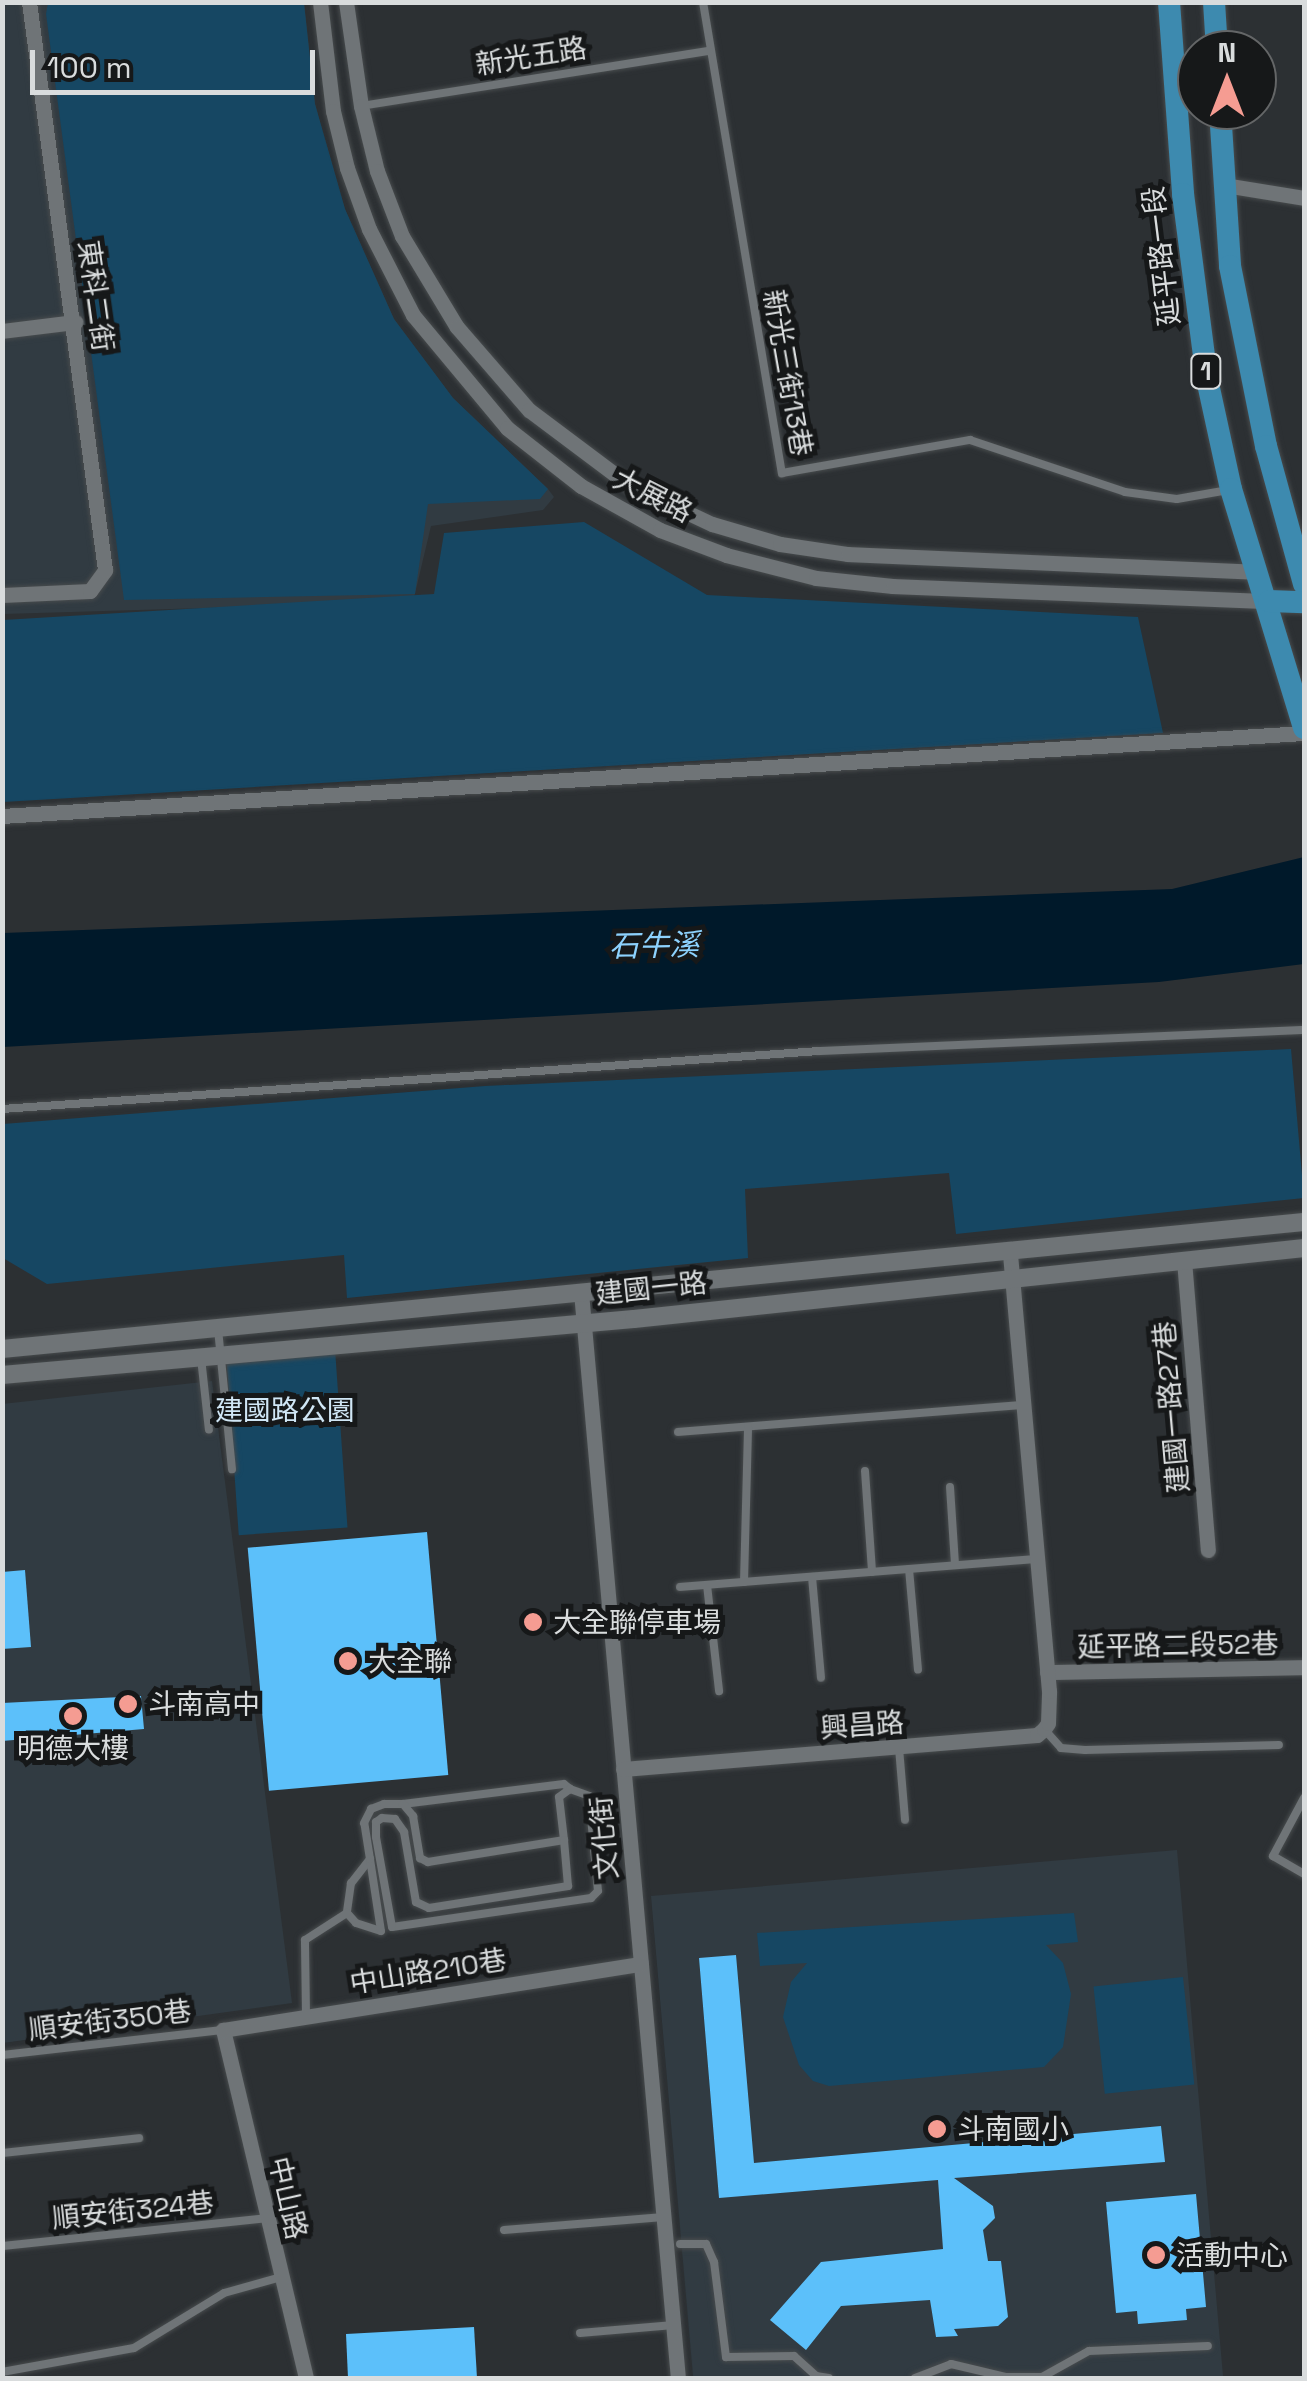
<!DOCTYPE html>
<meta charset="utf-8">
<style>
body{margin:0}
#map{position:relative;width:1307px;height:2381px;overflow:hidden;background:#2c3033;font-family:"Space Grotesk","Noto Sans TC",sans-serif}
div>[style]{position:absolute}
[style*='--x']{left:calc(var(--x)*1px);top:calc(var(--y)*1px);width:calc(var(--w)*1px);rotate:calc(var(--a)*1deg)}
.built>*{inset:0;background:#313b42;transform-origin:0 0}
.green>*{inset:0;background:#164763;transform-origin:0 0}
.water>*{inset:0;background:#00192a}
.building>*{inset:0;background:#5cc0fa;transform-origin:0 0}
.roads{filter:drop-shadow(0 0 2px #474b4d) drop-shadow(0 0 2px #474b4d)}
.service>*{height:8px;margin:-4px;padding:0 4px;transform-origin:4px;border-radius:4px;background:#6f7477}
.minor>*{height:15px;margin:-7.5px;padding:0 7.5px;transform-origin:7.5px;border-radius:7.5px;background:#6f7477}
.tertiary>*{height:18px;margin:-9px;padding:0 9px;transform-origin:9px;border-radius:9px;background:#6f7477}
.primary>*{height:22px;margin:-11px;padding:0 11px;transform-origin:11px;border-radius:11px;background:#3d8aaf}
.dots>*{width:28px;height:28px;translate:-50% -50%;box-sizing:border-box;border:5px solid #161819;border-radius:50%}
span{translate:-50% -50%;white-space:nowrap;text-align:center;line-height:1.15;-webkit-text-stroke:10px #161819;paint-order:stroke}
.shield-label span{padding:2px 8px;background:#161819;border:2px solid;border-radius:8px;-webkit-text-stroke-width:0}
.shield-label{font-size:25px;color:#d9dcdd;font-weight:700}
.street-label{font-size:28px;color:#d9dcdd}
.park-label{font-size:28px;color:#d0e6f5}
.poi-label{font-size:28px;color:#d9dcdd}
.left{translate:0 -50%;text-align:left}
.water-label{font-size:30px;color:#8dd2fe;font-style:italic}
.frame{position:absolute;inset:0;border:5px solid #d9dcdd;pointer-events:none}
.north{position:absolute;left:1177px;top:30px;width:100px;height:100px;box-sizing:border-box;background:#161819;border:2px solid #646667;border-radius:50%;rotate:0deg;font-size:28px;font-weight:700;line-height:40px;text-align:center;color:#d9dcdd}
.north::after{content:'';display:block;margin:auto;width:35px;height:45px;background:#f59c92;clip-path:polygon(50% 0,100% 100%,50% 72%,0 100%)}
.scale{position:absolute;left:30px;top:50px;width:285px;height:45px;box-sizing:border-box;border:5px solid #d9dcdd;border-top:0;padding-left:12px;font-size:30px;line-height:35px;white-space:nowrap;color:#d9dcdd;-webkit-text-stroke:8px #161819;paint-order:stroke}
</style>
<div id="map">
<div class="built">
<i style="clip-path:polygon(2px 3px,304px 3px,315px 104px,345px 209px,394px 319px,453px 398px,548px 489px,554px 497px,543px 510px,431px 526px,413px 602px,3px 614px)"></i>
<i style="clip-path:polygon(212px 1381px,292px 2003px,3px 2043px,2px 1404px)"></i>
<i style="left:1177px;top:1850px;width:530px;height:528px;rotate:85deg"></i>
</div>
<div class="green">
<i style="clip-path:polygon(48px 3px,304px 3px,315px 104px,345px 209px,394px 319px,453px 398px,548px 489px,540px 499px,428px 504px,415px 594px,124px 600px,46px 14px)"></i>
<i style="clip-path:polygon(584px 522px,707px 595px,1138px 617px,1163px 733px,3px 802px,3px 620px,434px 594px,444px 533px)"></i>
<i style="clip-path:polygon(1291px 1049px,1304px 1198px,956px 1234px,949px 1173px,745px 1189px,748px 1258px,347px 1298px,344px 1255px,47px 1284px,3px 1258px,3px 1124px,485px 1086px)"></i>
<i style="left:335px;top:1349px;width:179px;height:109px;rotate:86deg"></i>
<i style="clip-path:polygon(1074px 1913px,1078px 1942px,1046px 1945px,1063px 1963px,1071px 1994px,1063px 2047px,1044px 2067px,829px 2086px,813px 2081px,799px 2065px,783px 2017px,791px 1982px,807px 1963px,760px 1966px,757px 1933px)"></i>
<i style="left:1183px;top:1977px;width:108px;height:90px;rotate:84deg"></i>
</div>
<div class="water">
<i style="clip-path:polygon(1304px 857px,1304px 964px,1159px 982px,3px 1047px,3px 933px,1172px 889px)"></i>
</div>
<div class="building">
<i style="left:427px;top:1532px;width:244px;height:180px;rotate:85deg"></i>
<i style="clip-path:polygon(25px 1570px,31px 1647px,2px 1649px,2px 1572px)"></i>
<i style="clip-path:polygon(141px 1696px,144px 1729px,2px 1741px,2px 1703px)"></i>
<i style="clip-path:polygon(736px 1955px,754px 2163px,1161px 2126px,1165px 2162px,954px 2178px,993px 2206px,995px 2218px,983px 2230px,988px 2261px,1001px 2261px,1008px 2317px,998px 2326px,954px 2329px,958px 2336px,936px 2337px,930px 2300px,841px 2306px,806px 2350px,770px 2320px,821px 2262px,943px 2249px,938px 2180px,719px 2198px,699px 1958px)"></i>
<i style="clip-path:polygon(1196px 2194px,1206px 2307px,1186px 2309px,1187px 2320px,1138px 2324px,1137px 2311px,1116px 2313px,1106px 2202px)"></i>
<i style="clip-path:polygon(474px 2327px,477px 2378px,348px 2378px,346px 2334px)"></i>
</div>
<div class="roads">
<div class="service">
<i style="--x:703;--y:2;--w:478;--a:80.5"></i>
<i style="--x:782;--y:473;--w:191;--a:-10"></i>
<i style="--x:970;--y:440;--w:163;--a:18.5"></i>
<i style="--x:1125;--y:492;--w:52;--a:7.7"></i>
<i style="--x:1177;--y:499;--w:52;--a:-10"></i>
<i style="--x:361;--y:106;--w:352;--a:-9"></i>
<i style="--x:2;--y:1109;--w:819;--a:-4.06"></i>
<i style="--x:819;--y:1051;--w:485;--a:-2.5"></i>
<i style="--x:218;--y:1329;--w:141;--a:84.3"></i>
<i style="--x:201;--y:1358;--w:72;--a:83.7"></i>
<i style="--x:678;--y:1432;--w:347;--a:-4.5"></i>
<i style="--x:865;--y:1471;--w:101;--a:86"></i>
<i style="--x:950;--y:1487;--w:78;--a:86.3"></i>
<i style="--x:909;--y:1569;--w:101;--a:84.9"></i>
<i style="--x:812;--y:1577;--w:101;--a:84.9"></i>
<i style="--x:744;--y:1582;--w:155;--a:-88.5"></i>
<i style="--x:707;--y:1585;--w:107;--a:83.5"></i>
<i style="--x:680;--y:1587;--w:356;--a:-4.5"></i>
<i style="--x:1044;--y:1729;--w:25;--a:48"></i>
<i style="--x:1061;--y:1748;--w:24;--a:5"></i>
<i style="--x:1085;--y:1750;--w:194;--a:-1.5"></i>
<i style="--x:899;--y:1748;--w:72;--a:85.2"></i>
<i style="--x:1304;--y:1798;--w:66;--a:118.1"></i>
<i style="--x:1273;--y:1856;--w:36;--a:30"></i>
<i style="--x:403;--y:1804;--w:162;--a:-7.1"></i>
<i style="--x:564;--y:1784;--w:8;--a:40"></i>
<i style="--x:370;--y:1859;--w:31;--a:128"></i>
<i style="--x:351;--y:1883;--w:30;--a:98"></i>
<i style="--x:347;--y:1913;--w:13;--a:48"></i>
<i style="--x:356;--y:1923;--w:26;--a:18"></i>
<i style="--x:381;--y:1931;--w:73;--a:-98.7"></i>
<i style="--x:370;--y:1859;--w:36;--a:-99"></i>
<i style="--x:364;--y:1823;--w:16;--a:-63"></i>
<i style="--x:371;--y:1809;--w:14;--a:-21"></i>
<i style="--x:384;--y:1804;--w:19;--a:0"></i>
<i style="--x:403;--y:1804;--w:16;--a:50"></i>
<i style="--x:413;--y:1816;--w:43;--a:80.5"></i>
<i style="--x:420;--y:1858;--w:9;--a:27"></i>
<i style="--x:428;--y:1862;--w:138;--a:-9.2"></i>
<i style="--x:564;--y:1840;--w:43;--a:-96.6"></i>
<i style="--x:559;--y:1797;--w:14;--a:-36"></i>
<i style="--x:570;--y:1789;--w:20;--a:20"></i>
<i style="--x:589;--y:1796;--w:95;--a:84.6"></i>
<i style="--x:598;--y:1891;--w:10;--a:135"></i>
<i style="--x:591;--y:1898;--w:201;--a:171.7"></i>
<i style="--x:392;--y:1927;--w:91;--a:-100.1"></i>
<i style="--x:376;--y:1837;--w:15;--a:-90"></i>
<i style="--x:376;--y:1822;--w:7;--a:-34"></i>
<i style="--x:382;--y:1818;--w:13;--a:4"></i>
<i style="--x:395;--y:1819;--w:16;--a:55"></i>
<i style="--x:404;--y:1832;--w:71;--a:80.3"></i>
<i style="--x:416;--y:1902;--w:14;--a:25"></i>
<i style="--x:429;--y:1908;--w:141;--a:-9"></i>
<i style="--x:568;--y:1886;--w:46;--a:-95"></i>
<i style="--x:306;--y:2015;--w:75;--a:-90.8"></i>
<i style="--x:305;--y:1940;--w:50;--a:-32.7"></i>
<i style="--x:2;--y:2055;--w:222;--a:-6.5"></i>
<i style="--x:2;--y:2153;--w:138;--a:-6.2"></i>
<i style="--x:504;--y:2230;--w:160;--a:-4.7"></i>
<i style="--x:680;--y:2244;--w:26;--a:0"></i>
<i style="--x:706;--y:2244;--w:20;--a:66"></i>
<i style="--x:714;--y:2262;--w:96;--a:82.8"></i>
<i style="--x:726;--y:2357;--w:68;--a:-0.8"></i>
<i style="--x:794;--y:2356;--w:30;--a:42"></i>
<i style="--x:816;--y:2376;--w:13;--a:9"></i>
<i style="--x:2;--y:2246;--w:266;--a:-6"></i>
<i style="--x:580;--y:2333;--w:94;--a:-4.9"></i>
<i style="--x:2;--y:2372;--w:134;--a:-10.3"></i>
<i style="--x:134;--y:2348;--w:105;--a:-31.4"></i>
<i style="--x:224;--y:2293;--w:59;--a:-15.7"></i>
<i style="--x:915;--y:2378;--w:39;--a:-21"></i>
<i style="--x:951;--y:2364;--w:57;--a:13.3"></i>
<i style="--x:1006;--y:2377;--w:36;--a:0"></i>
<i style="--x:1042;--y:2377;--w:54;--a:-29"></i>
<i style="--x:1089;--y:2351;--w:119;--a:-2.4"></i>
</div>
<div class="minor">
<i style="--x:320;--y:2;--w:110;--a:83.2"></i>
<i style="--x:333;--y:111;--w:59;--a:76.2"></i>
<i style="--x:347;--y:168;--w:65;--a:70.2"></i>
<i style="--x:369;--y:229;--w:97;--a:62.9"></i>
<i style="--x:413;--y:315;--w:147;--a:50.2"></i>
<i style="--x:507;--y:428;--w:94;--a:38.1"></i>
<i style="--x:581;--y:486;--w:90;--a:29.1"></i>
<i style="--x:660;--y:530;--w:71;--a:20.7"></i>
<i style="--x:726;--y:555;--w:93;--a:14.3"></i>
<i style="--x:816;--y:578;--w:77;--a:5.9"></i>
<i style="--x:893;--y:586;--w:376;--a:2.3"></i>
<i style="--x:346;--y:2;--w:105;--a:81.8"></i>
<i style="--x:361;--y:106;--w:67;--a:76.2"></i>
<i style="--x:377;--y:171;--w:70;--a:69"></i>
<i style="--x:402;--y:236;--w:106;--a:58.9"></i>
<i style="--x:457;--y:327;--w:110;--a:49.1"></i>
<i style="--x:529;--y:410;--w:125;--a:36.9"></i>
<i style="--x:629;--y:485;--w:92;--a:25.2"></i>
<i style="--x:712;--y:524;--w:71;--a:16.4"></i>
<i style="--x:780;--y:544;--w:69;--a:8.4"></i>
<i style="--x:848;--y:554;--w:411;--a:2.5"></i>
<i style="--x:1225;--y:185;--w:80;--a:9.3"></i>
<i style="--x:2;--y:331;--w:74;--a:-7"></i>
<i style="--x:2;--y:595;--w:88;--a:-2.6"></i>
<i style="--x:90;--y:591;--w:26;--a:-54"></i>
<i style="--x:105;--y:570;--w:573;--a:-97.62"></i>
<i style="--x:2;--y:816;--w:1305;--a:-3.65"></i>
<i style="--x:1184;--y:1260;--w:291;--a:85.3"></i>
<i style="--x:581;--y:1292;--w:1090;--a:84.9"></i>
<i style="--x:1047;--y:1672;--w:257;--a:-1.1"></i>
<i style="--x:623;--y:1769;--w:415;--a:-4.7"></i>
<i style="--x:1037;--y:1735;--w:9;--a:-41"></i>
<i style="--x:1044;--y:1729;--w:7;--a:-56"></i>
<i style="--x:1048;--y:1723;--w:32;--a:-88"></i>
<i style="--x:1049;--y:1691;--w:442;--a:-95.1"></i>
<i style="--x:306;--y:2378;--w:358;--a:-103.4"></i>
<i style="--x:223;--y:2030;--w:423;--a:-9"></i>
</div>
<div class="tertiary">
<i style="--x:2;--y:1349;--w:1308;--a:-5.57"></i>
<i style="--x:2;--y:1375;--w:634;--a:-5.06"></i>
<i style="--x:634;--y:1319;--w:674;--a:-6.05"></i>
</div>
<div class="primary">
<i style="--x:1169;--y:2;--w:193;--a:85.8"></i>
<i style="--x:1183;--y:194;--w:187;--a:82.6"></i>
<i style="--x:1207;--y:379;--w:113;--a:77.7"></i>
<i style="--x:1231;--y:489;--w:250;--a:73"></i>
<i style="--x:1214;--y:2;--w:48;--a:86.4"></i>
<i style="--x:1220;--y:110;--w:156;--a:86.3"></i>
<i style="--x:1230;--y:266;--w:184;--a:78.7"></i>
<i style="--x:1266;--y:446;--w:143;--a:74.6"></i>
<i style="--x:1269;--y:601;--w:35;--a:2"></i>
</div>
</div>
<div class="dots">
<i style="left:533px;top:1622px;background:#f59c92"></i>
<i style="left:348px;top:1661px;background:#f59c92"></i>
<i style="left:128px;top:1704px;background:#f59c92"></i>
<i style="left:73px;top:1716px;background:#f59c92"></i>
<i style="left:937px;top:2129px;background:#f59c92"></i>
<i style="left:1156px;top:2255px;background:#f59c92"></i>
</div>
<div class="shield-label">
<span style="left:1206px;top:371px">1</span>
</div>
<div class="street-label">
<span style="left:531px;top:56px;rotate:-9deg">新光五路</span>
<span style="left:1161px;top:256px;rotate:-97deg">延平路一段</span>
<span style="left:96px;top:296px;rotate:82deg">東科二街</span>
<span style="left:788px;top:373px;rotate:80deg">新光三街13巷</span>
<span style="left:653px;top:495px;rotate:27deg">大展路</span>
<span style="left:651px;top:1288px;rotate:-6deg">建國一路</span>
<span style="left:1171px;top:1407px;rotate:-95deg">建國一路27巷</span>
<span style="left:1178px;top:1645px;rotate:-1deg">延平路二段52巷</span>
<span style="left:862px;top:1725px;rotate:-4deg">興昌路</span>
<span style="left:604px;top:1838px;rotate:-95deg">文化街</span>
<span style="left:428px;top:1971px;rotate:-9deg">中山路210巷</span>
<span style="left:110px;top:2020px;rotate:-7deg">順安街350巷</span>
<span style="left:288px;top:2198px;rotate:77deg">中山路</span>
<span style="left:133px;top:2210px;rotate:-6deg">順安街324巷</span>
</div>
<div class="park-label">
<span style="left:285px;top:1410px">建國路公園</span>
</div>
<div class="poi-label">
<span class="left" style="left:553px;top:1622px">大全聯停車場</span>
<span class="left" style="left:368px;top:1661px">大全聯</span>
<span class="left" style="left:148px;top:1704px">斗南高中</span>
<span style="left:73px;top:1748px">明德大樓</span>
<span class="left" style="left:957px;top:2129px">斗南國小</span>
<span class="left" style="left:1176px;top:2255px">活動中心</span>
</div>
<div class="water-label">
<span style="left:654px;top:946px;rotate:-1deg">石牛溪</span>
</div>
<div class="frame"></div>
<div class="north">N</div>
<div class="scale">100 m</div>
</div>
